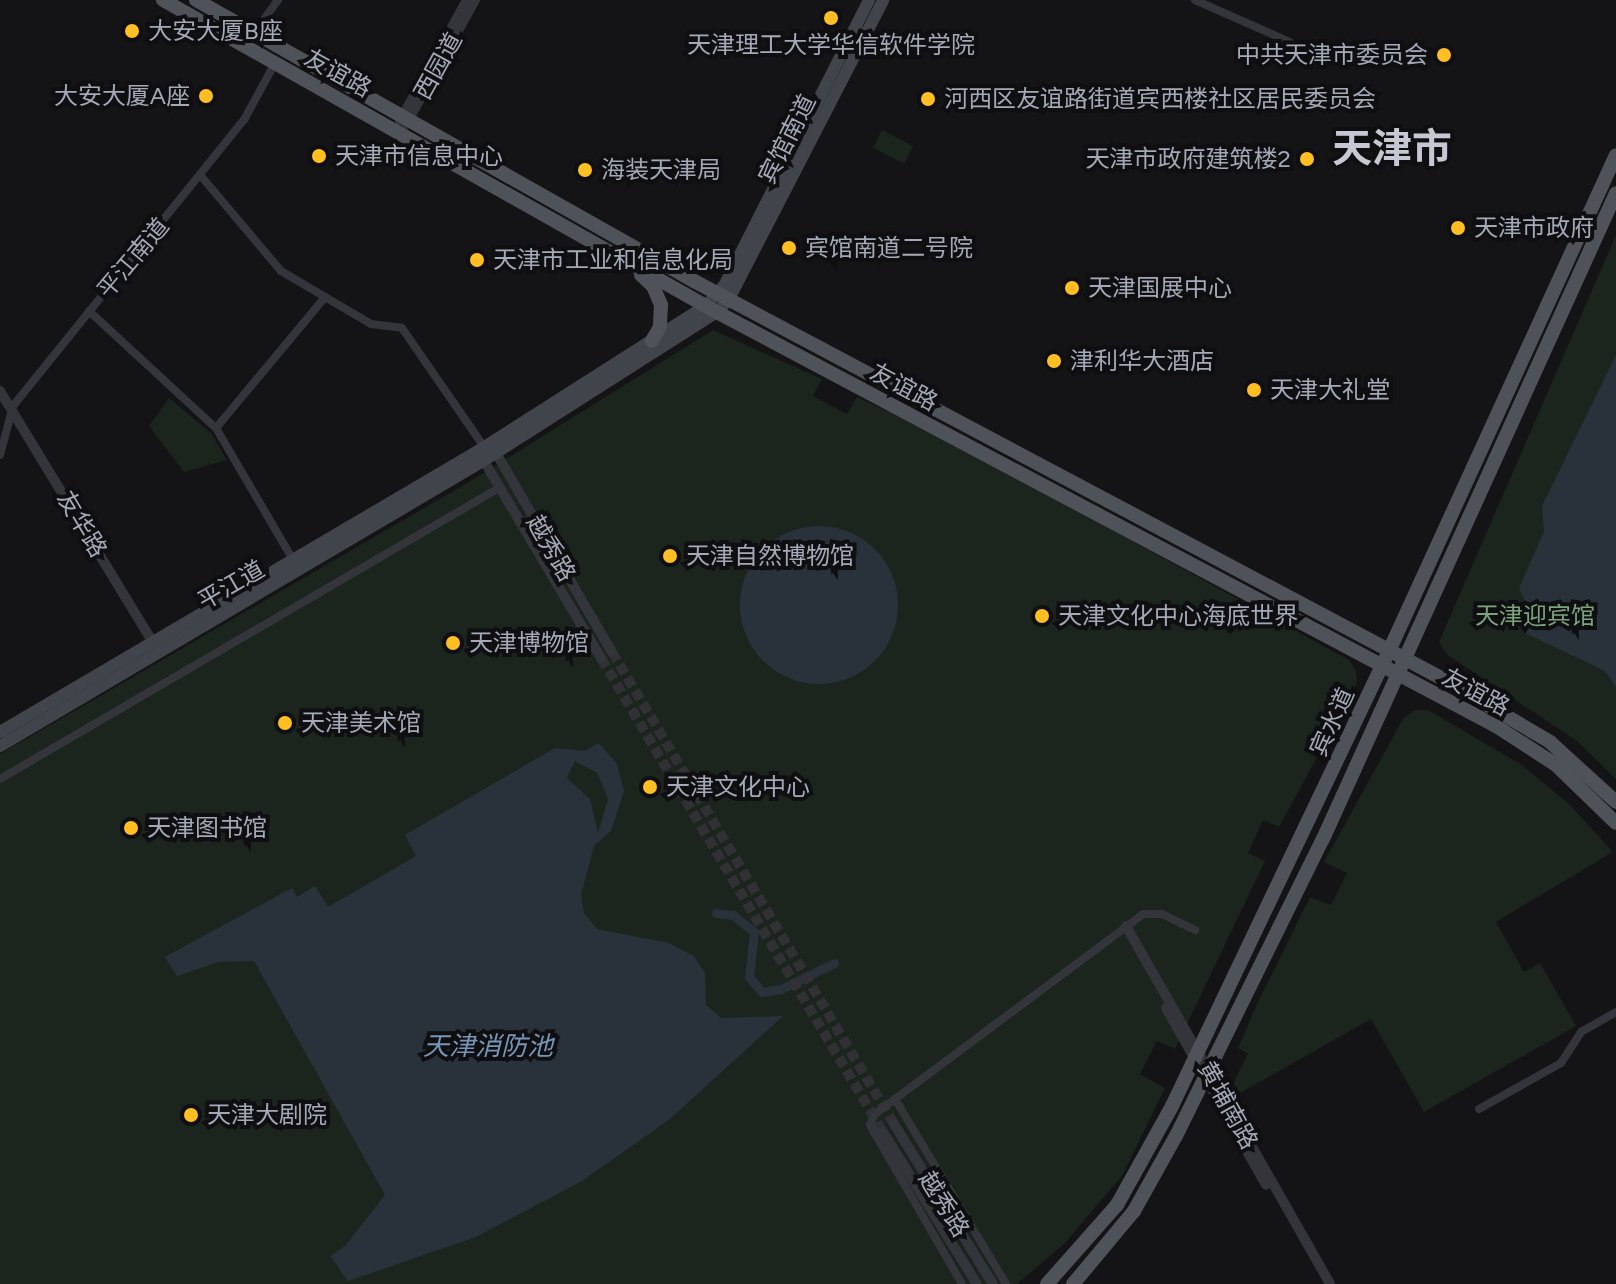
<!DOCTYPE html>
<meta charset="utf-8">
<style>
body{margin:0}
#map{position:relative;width:1616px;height:1284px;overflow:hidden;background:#141315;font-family:Figtree,"Noto Sans SC",sans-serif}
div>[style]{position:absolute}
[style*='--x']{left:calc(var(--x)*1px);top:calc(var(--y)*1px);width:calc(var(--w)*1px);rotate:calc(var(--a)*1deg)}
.green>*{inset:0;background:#1b241d;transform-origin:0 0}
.water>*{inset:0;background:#29323a}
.round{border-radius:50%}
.canal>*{height:9px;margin:-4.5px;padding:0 4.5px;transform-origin:4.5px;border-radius:4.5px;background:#29323a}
.tertiary-tunnel>*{height:10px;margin-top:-5px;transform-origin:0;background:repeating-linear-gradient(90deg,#313135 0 10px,transparent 0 15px)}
.minor>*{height:8px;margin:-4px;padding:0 4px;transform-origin:4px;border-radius:4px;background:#34353b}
.tertiary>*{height:10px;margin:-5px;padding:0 5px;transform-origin:5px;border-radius:5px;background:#34353b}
.secondary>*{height:12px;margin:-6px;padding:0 6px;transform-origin:6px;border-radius:6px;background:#42444b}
.primary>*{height:14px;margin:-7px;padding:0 7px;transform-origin:7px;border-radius:7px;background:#50525a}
.dots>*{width:22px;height:22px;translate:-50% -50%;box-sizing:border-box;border:4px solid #0f0e10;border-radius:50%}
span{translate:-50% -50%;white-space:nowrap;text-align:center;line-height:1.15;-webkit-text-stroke:8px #0f0e10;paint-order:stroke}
.poi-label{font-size:24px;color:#a4a9b7}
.left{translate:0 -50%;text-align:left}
.right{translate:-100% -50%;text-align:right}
.street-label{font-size:24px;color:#a4a9b7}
.park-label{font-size:24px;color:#79a47d}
.water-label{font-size:26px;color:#7796b6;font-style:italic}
.town-label{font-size:40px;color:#c5c8d3;font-weight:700}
</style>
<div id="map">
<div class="green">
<i style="left:882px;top:130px;width:35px;height:20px;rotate:27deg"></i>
<i style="clip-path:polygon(1616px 235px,1616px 779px,1577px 741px,1446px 654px,1439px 642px)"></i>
<i style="clip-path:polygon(713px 330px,822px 379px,813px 396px,847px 414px,857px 397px,939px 435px,1349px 660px,1356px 670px,1357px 682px,1344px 708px,1279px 827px,1263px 820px,1248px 853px,1265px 861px,1175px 1049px,1157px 1041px,1140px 1074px,1165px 1088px,1122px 1176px,1065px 1243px,1017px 1284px,0 1284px,0 754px,469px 482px)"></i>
<i style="clip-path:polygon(169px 398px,211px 433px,227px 460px,184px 472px,149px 426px)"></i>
<i style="clip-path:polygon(1415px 710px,1428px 710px,1522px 765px,1569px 804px,1613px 852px,1496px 922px,1524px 972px,1540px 963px,1576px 1026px,1424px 1112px,1371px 1019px,1235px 1096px,1230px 1090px,1248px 1054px,1238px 1048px,1257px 1004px,1310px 897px,1331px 905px,1347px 873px,1324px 862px,1404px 717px)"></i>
</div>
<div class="water">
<i style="clip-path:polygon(1616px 355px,1616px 687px,1605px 671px,1525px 633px,1533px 619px,1519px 588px,1544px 532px,1542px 506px)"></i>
<i class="round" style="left:740px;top:526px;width:158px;height:158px"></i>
<i style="clip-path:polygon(evenodd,599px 743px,617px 764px,624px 791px,611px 831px,594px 846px,581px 895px,584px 913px,597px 929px,669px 943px,694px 956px,705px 973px,706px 1005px,721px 1018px,783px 1016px,670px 1119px,582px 1181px,476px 1237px,348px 1281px,330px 1256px,345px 1246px,385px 1195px,254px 961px,218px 962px,177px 976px,165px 957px,292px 888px,297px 897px,315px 886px,328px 907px,416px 856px,405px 835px,555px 748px,584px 751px,599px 743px,575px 761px,597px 773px,608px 799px,598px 833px,590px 799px,567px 778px,575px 761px)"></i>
</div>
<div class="canal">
<i style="--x:716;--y:913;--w:17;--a:7"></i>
<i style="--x:733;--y:915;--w:27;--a:39"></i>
<i style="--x:754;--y:932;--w:45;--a:96.3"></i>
<i style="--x:749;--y:977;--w:20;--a:49"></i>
<i style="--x:762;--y:992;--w:19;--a:-9"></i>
<i style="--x:781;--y:989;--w:59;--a:-26.1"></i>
</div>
<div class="tertiary-tunnel">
<i style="--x:612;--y:652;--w:550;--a:59.14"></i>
<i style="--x:601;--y:658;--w:552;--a:59.25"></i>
</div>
<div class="minor">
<i style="--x:1195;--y:0;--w:104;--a:23.9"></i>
<i style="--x:254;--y:33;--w:41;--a:-54"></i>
<i style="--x:201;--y:176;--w:124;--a:49.9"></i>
<i style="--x:281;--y:271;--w:104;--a:30.5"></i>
<i style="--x:371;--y:324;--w:31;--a:7"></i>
<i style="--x:402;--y:328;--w:145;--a:55.4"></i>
<i style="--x:89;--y:311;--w:173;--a:42.7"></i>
<i style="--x:216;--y:428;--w:151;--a:59.7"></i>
<i style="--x:216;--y:428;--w:170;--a:-50.2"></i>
<i style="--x:0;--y:455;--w:51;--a:-75.1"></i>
<i style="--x:13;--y:406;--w:368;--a:-51.1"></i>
<i style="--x:244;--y:120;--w:65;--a:-61.5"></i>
<i style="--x:0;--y:779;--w:578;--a:-30.25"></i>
<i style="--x:895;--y:1099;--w:216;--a:59"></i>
<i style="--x:1479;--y:1109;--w:94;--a:-29.3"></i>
<i style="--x:1561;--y:1063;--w:37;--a:-57"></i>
<i style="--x:1581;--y:1032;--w:40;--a:-29.7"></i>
<i style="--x:962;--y:1284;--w:184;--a:-120.1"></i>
<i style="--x:870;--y:1125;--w:12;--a:-66"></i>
<i style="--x:875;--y:1114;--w:334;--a:-36.7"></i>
<i style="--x:1143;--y:914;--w:19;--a:0"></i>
<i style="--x:1162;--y:914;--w:37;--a:26"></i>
</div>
<div class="tertiary">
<i style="--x:400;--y:121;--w:138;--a:-61"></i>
<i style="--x:406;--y:124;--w:142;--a:-60.9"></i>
<i style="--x:0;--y:391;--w:293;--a:58.7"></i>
<i style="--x:492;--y:446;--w:238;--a:59.8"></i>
<i style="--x:481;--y:456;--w:235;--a:59.3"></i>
<i style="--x:1126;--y:926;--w:412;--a:60.3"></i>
<i style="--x:1166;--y:1008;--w:203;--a:60.5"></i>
<i style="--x:894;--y:1124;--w:188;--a:58.3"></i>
<i style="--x:883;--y:1132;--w:179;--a:58.3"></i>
</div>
<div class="secondary">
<i style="--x:0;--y:732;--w:554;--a:-30.45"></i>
<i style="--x:478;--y:451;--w:270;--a:-32.5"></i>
<i style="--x:706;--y:306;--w:29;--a:-49"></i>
<i style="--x:725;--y:284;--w:318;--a:-63.1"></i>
<i style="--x:0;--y:746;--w:561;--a:-30.54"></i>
<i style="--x:483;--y:461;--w:277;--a:-32.5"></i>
<i style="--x:717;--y:312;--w:18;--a:-47"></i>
<i style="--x:729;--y:299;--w:336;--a:-62.7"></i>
</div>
<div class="primary">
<i style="--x:163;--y:0;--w:629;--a:29.42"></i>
<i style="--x:711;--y:309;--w:889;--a:27.98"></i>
<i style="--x:1496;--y:726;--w:72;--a:33"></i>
<i style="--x:1556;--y:765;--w:83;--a:44"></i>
<i style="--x:196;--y:0;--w:572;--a:29.43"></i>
<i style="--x:694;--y:281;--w:853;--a:27.98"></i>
<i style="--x:1447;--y:681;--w:120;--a:30.6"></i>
<i style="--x:1550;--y:742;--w:89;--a:42.3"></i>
<i style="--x:641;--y:275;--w:16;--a:43"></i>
<i style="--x:653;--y:286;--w:21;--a:67"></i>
<i style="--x:661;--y:305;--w:22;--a:93"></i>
<i style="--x:660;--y:327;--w:16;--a:120"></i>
<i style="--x:1047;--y:1284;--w:106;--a:-48.5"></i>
<i style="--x:1117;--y:1205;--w:113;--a:-60.9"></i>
<i style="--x:1172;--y:1106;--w:504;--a:-64.5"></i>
<i style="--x:1389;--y:651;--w:545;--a:-65.41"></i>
<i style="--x:1073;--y:1284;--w:95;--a:-50.1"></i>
<i style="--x:1134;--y:1211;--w:86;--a:-60.8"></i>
<i style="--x:1176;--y:1136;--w:331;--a:-63.7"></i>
<i style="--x:1323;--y:839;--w:709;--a:-65.6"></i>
</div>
<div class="dots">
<i style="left:831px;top:18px;background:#ffbe22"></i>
<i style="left:132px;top:31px;background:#ffbe22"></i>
<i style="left:1444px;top:55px;background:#ffbe22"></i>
<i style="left:206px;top:96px;background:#ffbe22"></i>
<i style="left:928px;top:99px;background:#ffbe22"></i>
<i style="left:319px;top:156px;background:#ffbe22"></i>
<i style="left:1307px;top:159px;background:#ffbe22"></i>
<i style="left:585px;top:170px;background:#ffbe22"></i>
<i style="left:1458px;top:228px;background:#ffbe22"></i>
<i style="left:789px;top:248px;background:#ffbe22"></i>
<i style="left:477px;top:260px;background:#ffbe22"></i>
<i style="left:1072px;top:288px;background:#ffbe22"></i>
<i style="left:1054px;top:361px;background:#ffbe22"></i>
<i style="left:1254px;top:390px;background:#ffbe22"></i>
<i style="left:670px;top:556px;background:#ffbe22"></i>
<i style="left:1042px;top:616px;background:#ffbe22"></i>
<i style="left:453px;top:643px;background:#ffbe22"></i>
<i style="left:285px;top:723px;background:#ffbe22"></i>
<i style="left:650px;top:787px;background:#ffbe22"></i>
<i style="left:131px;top:828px;background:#ffbe22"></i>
<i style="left:191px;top:1115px;background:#ffbe22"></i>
</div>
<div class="poi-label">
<span class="left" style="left:148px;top:31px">大安大厦B座</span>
<span style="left:831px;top:45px">天津理工大学华信软件学院</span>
<span class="right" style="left:1428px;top:55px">中共天津市委员会</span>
<span class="right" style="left:190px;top:96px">大安大厦A座</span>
<span class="left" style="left:944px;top:99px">河西区友谊路街道宾西楼社区居民委员会</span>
<span class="left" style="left:335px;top:156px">天津市信息中心</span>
<span class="right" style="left:1291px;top:159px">天津市政府建筑楼2</span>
<span class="left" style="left:601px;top:170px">海装天津局</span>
<span class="left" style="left:1474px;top:228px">天津市政府</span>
<span class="left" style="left:805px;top:248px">宾馆南道二号院</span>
<span class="left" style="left:493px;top:260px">天津市工业和信息化局</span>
<span class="left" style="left:1088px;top:288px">天津国展中心</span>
<span class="left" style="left:1070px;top:361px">津利华大酒店</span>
<span class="left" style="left:1270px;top:390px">天津大礼堂</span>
<span class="left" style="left:686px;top:556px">天津自然博物馆</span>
<span class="left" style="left:1058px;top:616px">天津文化中心海底世界</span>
<span class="left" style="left:469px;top:643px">天津博物馆</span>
<span class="left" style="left:301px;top:723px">天津美术馆</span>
<span class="left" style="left:666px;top:787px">天津文化中心</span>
<span class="left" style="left:147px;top:828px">天津图书馆</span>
<span class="left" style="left:207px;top:1115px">天津大剧院</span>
</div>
<div class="street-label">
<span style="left:438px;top:66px;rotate:-61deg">西园道</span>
<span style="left:338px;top:73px;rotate:29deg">友谊路</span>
<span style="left:787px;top:139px;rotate:-63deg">宾馆南道</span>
<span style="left:133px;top:258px;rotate:-50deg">平江南道</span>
<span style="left:904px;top:387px;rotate:28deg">友谊路</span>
<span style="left:82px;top:524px;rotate:59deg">友华路</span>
<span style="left:551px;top:548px;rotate:60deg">越秀路</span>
<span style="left:231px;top:585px;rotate:-30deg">平江道</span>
<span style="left:1476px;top:692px;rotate:28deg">友谊路</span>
<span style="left:1332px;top:722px;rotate:-65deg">宾水道</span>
<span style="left:1228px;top:1105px;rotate:61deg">黄埔南路</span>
<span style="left:944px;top:1204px;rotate:58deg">越秀路</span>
</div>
<div class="park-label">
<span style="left:1535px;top:616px">天津迎宾馆</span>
</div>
<div class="water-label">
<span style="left:488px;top:1047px">天津消防池</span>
</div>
<div class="town-label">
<span style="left:1392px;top:148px">天津市</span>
</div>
</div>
